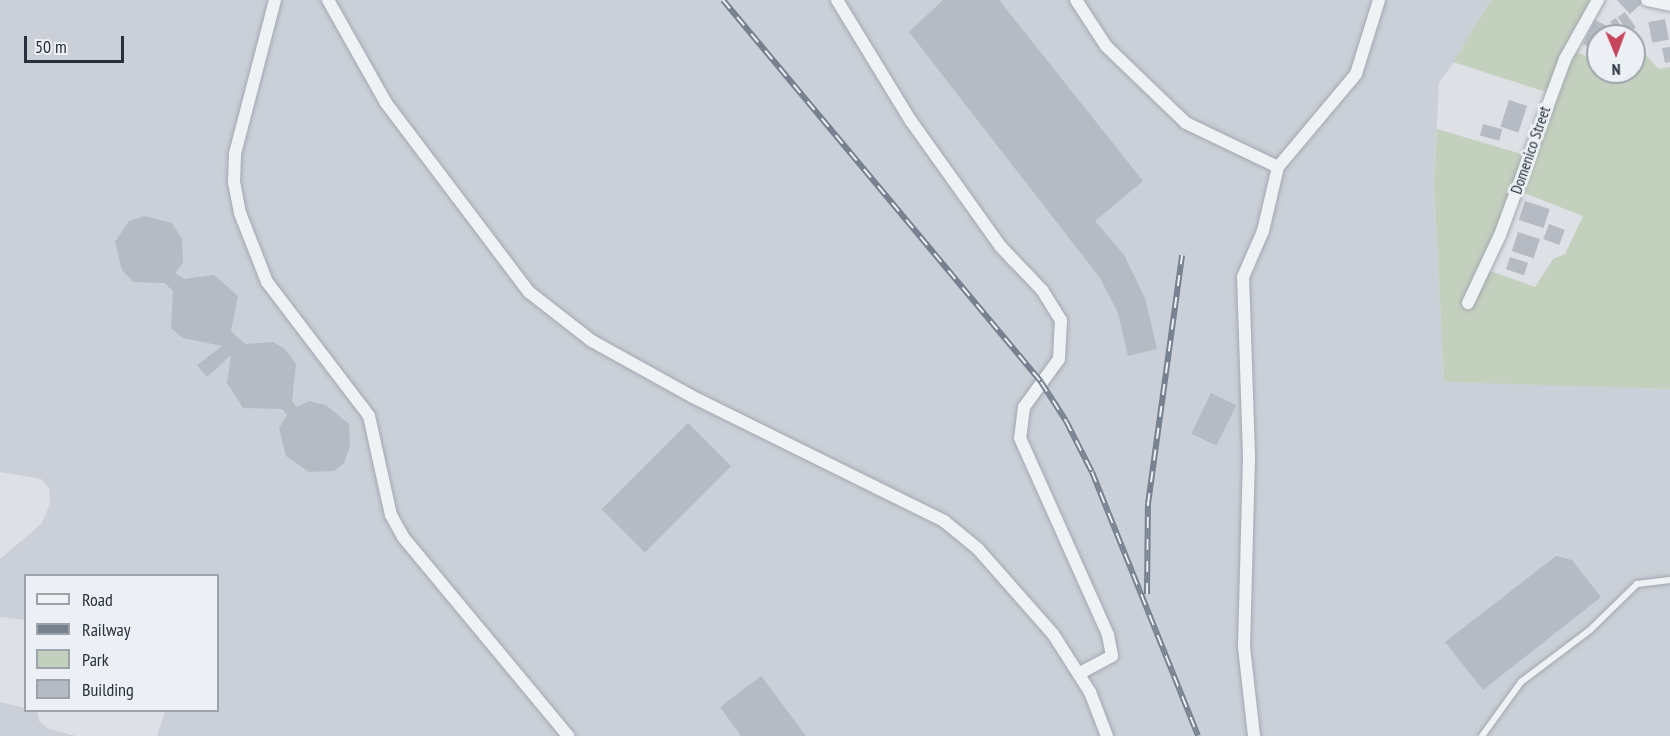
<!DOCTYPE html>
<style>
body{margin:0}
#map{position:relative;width:1670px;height:736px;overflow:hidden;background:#dde1e6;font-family:"PT Sans Narrow",sans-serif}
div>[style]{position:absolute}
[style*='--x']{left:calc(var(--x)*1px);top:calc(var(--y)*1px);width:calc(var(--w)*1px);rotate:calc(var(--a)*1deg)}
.built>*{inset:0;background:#cbd0d8}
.green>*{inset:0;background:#c4d0be}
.building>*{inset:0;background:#b5bac3;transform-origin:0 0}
.roads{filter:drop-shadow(0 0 2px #a3a8b0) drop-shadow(0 0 2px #a3a8b0)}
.service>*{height:6px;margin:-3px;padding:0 3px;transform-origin:3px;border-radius:3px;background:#eff2f5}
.minor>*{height:12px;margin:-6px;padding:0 6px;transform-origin:6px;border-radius:6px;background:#eff2f5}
.rail>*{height:6px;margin-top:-3px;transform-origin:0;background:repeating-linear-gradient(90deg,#ecf0f4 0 11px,#77818f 0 22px);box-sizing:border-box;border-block:2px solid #77818f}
span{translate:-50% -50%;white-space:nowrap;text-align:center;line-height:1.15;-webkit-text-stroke:6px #ecf0f4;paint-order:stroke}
.street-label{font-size:16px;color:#27303c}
.legend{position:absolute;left:24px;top:574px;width:195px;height:138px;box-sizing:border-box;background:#ecf0f4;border:2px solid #9da3aa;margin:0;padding:8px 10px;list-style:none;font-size:18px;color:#27303c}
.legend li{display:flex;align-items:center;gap:12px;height:30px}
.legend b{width:30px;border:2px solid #9da3aa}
.north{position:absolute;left:1586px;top:24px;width:60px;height:60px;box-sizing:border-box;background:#ecf0f4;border:2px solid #9da3aa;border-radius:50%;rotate:179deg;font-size:16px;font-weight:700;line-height:24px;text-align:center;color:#27303c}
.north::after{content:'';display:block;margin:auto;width:21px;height:27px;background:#c8455e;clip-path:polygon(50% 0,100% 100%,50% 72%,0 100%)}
.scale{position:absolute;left:24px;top:36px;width:100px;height:27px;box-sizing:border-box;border:3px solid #27303c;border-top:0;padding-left:8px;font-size:18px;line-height:21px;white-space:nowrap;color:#27303c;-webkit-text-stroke:4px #ecf0f4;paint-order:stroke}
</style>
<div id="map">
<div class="built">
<i style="clip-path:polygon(0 0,1491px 0,1482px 22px,1439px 83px,1434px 185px,1444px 381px,1670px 389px,1670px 736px,157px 736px,165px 711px,218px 710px,218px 576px,26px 576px,25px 620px,0 617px,0 559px,42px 523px,50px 503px,49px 488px,41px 479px,0 472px)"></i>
<i style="clip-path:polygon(0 702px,37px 711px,39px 721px,49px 729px,76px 736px,0 736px)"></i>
</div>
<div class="green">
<i style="clip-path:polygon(evenodd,1491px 0,1597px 0,1569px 48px,1598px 62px,1598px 72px,1634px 72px,1634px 43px,1659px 69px,1670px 67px,1670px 389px,1444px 382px,1434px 184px,1437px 129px,1525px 155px,1549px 93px,1453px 62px,1491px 0,1514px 189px,1583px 216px,1565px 254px,1553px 259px,1535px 287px,1485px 269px,1514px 189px)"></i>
</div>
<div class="building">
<i style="clip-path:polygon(943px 0,999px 0,1143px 181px,1095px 221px,1124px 255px,1145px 298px,1157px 349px,1128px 356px,1118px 313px,1100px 278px,909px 32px)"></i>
<i style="clip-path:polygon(1617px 0,1641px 0,1643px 2px,1630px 14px)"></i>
<i style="left:1625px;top:12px;width:19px;height:9px;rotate:55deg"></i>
<i style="clip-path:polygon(1616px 18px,1626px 34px,1623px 36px,1610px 22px)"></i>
<i style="left:1665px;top:19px;width:21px;height:17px;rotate:79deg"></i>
<i style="clip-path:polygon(1595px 20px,1611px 28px,1607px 36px,1598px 36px,1598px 52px,1583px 44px)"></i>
<i style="clip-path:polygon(1670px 47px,1670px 62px,1665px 63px,1662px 48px)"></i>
<i style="left:1509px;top:100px;width:19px;height:28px;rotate:18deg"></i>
<i style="left:1483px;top:124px;width:20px;height:12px;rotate:15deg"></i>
<i style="left:1525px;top:201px;width:26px;height:20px;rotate:18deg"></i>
<i style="clip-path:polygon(145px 216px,172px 223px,182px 239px,183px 263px,175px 273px,184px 279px,214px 275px,238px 296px,231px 331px,245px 344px,273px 342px,285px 349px,296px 364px,292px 401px,297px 407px,309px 401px,326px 405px,349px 424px,350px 446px,344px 463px,334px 471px,309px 472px,286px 456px,279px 428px,287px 415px,282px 409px,243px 408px,227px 383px,231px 355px,207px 377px,197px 365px,222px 346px,183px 338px,171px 328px,173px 291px,164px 283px,133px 282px,122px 270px,115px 242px,129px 221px)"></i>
<i style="left:1549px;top:224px;width:17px;height:16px;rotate:21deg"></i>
<i style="left:1518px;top:232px;width:23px;height:20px;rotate:18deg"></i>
<i style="left:1510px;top:257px;width:19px;height:13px;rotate:18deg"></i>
<i style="left:1211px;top:393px;width:28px;height:45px;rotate:26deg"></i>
<i style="left:688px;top:423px;width:61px;height:122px;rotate:45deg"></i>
<i style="clip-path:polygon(1556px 556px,1572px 560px,1601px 597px,1483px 690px,1445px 642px)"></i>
<i style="clip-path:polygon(761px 676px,806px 736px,741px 736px,720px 707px)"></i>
</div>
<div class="roads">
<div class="service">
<i style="--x:1482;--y:736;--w:67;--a:-54.2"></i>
<i style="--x:1521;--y:682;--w:86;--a:-37"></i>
<i style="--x:1590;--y:630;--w:66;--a:-44.4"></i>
<i style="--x:1637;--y:584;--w:33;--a:-7"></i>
</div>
<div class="minor">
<i style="--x:275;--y:0;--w:159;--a:104.6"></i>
<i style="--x:235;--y:154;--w:28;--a:92"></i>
<i style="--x:234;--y:182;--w:32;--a:79"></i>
<i style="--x:240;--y:213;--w:74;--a:68.6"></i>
<i style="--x:267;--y:282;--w:168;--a:52.7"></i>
<i style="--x:369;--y:416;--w:101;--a:77.5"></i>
<i style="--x:391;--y:515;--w:25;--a:61"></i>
<i style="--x:403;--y:537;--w:259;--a:50.3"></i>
<i style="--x:328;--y:0;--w:118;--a:60.6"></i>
<i style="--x:386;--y:103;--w:237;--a:52.9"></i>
<i style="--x:529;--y:292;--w:80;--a:37.9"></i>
<i style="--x:592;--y:341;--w:115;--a:29"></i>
<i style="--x:693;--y:397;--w:280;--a:26.3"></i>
<i style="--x:944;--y:521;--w:44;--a:39.5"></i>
<i style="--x:978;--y:549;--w:113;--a:48.6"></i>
<i style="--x:1053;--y:634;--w:69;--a:57.5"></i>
<i style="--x:1090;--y:692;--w:47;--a:68.9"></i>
<i style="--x:837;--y:0;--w:142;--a:58.6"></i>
<i style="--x:911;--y:121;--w:153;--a:54.5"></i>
<i style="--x:1000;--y:246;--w:61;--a:46.3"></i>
<i style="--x:1042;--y:290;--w:36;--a:58"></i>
<i style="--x:1061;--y:320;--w:39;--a:93"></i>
<i style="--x:1059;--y:359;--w:59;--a:126.1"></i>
<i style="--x:1024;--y:407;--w:31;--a:97"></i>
<i style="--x:1020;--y:438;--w:216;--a:65.9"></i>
<i style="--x:1108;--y:635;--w:21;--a:79"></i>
<i style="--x:1112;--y:656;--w:38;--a:152"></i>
<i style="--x:1076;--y:0;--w:55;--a:56.9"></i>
<i style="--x:1106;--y:46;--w:111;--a:43.9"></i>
<i style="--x:1186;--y:123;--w:102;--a:25.6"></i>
<i style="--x:1647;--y:0;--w:24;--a:12"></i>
<i style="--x:1468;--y:303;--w:75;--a:-64.8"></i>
<i style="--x:1500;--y:235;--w:188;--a:-69.7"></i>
<i style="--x:1565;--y:59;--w:68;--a:-60.8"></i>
<i style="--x:1254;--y:736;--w:90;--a:-96.4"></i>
<i style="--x:1244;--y:647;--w:191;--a:-88.5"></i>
<i style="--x:1249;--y:456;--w:179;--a:-91.9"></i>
<i style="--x:1243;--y:277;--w:50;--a:-66.5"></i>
<i style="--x:1263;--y:231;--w:66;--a:-76.8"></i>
<i style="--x:1278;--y:167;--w:121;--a:-50"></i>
<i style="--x:1356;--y:74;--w:77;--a:-72.7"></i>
</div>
</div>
<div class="rail">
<i style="--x:723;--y:0;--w:497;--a:50.2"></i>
<i style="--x:1041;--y:382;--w:46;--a:57.3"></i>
<i style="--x:1066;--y:421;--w:57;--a:63"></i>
<i style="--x:1092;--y:472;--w:284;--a:68.1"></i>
<i style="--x:1147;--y:594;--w:90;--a:-89.4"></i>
<i style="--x:1148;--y:504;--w:251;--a:-82.2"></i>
</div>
<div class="street-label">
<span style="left:1530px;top:150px;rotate:-71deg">Domenico Street</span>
</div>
<ul class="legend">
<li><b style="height:8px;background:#eff2f5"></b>Road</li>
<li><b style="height:8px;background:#77818f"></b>Railway</li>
<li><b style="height:16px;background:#c4d0be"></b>Park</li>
<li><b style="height:16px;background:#b5bac3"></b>Building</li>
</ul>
<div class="north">N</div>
<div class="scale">50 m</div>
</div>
